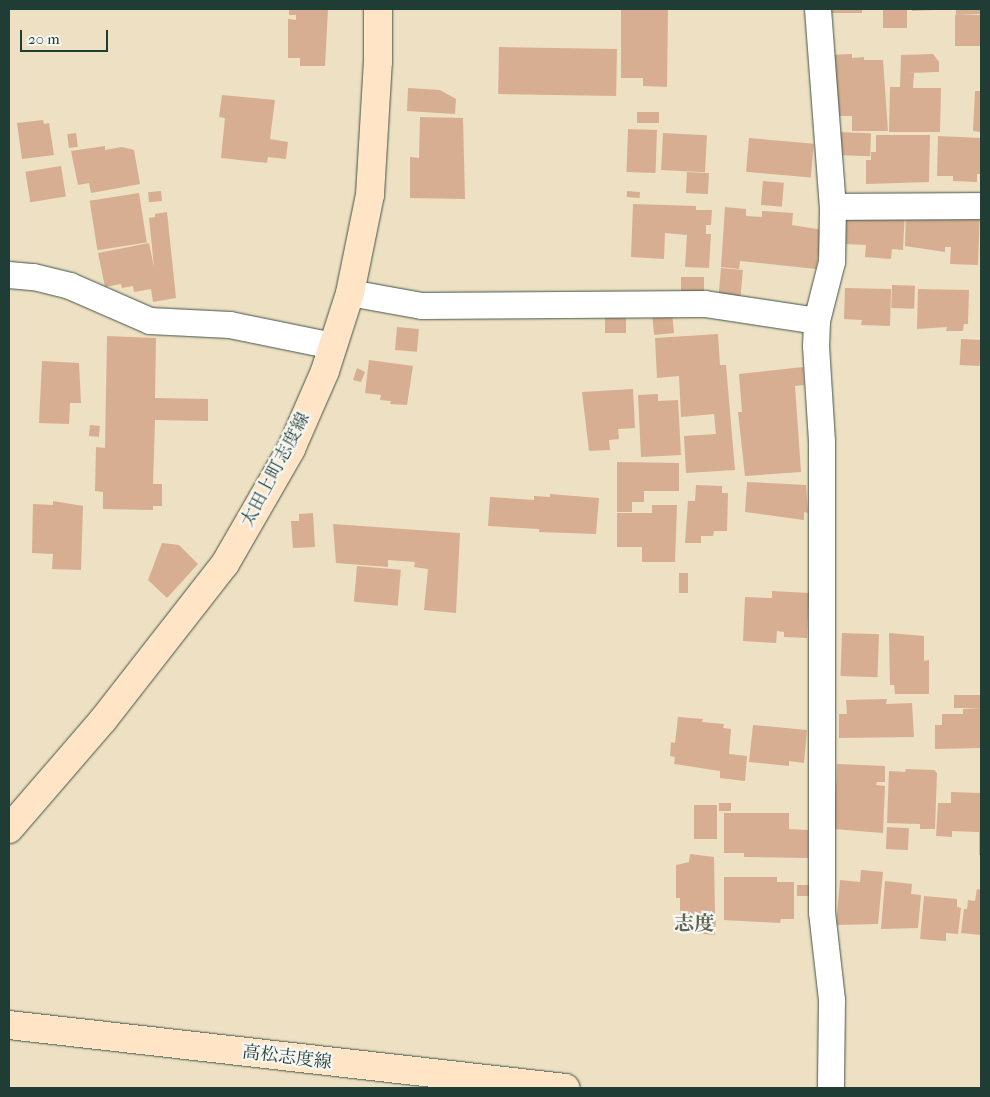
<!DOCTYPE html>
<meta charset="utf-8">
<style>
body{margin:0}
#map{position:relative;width:990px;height:1097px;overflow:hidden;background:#eee0c2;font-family:"IM FELL French Canon","Noto Serif JP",serif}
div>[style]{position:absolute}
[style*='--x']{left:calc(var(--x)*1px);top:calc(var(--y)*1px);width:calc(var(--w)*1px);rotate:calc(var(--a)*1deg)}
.building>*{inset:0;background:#d7ae91;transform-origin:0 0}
.roads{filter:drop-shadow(0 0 1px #3e5549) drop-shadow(0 0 1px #3e5549)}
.minor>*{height:26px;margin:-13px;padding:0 13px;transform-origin:13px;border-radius:13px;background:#fff}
.secondary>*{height:28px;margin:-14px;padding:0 14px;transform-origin:14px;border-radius:14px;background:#ffe4c6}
span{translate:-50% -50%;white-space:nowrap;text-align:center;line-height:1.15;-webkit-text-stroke:4.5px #f6f6f2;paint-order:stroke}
.street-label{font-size:18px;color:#1f3d34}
.quarter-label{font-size:20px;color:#5f6555;font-weight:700}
.frame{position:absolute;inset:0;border:10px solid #1f3d34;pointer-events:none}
.scale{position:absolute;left:20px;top:30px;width:88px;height:22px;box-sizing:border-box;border:2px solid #1f3d34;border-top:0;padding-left:6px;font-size:15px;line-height:18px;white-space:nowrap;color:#1f3d34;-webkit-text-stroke:4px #f6f6f2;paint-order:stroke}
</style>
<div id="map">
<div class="building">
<i style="clip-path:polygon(289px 9px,328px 9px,325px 66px,300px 66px,300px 58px,288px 58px,288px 19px,296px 20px,296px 15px,289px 15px)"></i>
<i style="clip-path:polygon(621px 9px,668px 9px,667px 87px,643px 86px,643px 78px,621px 78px)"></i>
<i style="left:828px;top:9px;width:34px;height:4px"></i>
<i style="left:883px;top:9px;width:24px;height:19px"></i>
<i style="clip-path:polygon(912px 9px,935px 9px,935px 10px,912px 11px)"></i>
<i style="clip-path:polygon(956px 9px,981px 9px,981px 14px,956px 15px)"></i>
<i style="left:981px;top:15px;width:31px;height:26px;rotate:90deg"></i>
<i style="left:499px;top:47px;width:118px;height:47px;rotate:1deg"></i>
<i style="clip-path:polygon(852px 54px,852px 58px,864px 57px,864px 60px,883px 60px,888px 131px,852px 131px,852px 116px,832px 116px,829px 55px)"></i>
<i style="clip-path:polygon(933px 54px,939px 62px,939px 72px,906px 73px,914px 73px,913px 88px,941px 88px,940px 132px,889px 132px,890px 87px,900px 87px,901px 55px)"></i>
<i style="clip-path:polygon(408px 88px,440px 90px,456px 99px,455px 114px,407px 111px)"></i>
<i style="clip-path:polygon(975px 91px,981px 91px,981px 132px,973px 131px)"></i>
<i style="clip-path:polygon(222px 95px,275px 100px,270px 139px,288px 142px,286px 159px,268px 157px,267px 163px,221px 158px,225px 118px,219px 117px)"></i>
<i style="left:637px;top:112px;width:22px;height:11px"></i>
<i style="clip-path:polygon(420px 117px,463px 118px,465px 199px,410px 198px,410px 157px,419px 158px)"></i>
<i style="clip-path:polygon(43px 120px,44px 124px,49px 123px,54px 155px,22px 159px,17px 123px)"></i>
<i style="left:628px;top:129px;width:29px;height:43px;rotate:2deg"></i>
<i style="left:836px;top:132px;width:35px;height:23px;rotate:2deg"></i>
<i style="left:76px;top:133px;width:14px;height:9px;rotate:82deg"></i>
<i style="left:663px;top:133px;width:44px;height:37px;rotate:3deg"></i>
<i style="clip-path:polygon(876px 135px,930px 135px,929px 182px,866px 184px,866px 160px,871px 160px,871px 152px,876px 152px)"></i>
<i style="clip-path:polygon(938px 136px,981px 138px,981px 174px,977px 174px,977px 182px,953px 181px,953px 176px,937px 176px)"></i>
<i style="left:749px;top:138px;width:65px;height:34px;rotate:5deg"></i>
<i style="clip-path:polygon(105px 146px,105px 150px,122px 147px,134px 150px,140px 184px,91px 193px,89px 183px,78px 185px,71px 151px)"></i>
<i style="left:61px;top:166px;width:31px;height:36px;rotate:81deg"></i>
<i style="left:687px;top:172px;width:22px;height:21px;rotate:3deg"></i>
<i style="left:763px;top:181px;width:21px;height:24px;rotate:5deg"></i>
<i style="left:161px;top:191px;width:10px;height:13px;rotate:84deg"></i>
<i style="left:627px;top:191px;width:13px;height:6px;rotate:4deg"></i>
<i style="left:139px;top:193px;width:50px;height:50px;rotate:81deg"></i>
<i style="clip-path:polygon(633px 204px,696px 206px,696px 210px,712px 210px,711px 225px,706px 225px,706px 234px,711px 234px,709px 268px,685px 267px,687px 235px,665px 233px,664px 259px,631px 257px)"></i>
<i style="clip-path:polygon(847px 204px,905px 209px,903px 250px,892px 249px,891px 259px,865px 257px,866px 245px,845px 244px)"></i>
<i style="clip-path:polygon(906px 206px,980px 208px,978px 265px,950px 264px,951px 247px,945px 247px,945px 252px,905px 246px)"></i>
<i style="clip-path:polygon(725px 207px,746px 209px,746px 216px,762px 217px,762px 211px,793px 213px,792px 225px,823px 230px,816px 269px,740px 261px,739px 269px,721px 267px)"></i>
<i style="clip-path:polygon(167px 212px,176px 298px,153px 302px,151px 289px,134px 292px,133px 286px,122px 288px,121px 284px,105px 287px,98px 253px,149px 243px,154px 267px,149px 218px,155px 217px,155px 214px)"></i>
<i style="left:721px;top:268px;width:22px;height:28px;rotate:5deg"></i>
<i style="left:681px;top:277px;width:23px;height:16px"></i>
<i style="left:892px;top:285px;width:23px;height:23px;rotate:2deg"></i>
<i style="clip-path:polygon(845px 288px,891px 289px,890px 326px,861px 325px,862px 320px,844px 319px)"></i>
<i style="clip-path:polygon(918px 289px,969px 290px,968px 324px,964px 324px,963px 331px,946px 331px,947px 327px,917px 329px)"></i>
<i style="left:605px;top:313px;width:21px;height:20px"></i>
<i style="left:672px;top:313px;width:20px;height:20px;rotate:84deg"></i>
<i style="left:397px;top:327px;width:22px;height:23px;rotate:5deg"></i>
<i style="clip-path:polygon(718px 334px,720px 365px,726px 365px,735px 470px,686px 473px,684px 436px,716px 434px,714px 414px,681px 417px,679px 376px,657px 378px,655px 338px)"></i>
<i style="clip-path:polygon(107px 336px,156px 338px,155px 398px,208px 399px,208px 421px,155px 420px,153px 484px,162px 484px,162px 506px,153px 506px,153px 510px,103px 509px,103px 492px,95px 491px,96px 447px,105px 448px)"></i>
<i style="left:961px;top:339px;width:20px;height:26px;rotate:3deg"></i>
<i style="clip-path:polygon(369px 360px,413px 366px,407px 405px,390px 404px,391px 401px,380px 400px,381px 395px,365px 393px)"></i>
<i style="clip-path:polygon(42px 361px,79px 363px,81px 403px,70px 403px,69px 424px,39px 423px)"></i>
<i style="clip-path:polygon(803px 367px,804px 385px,795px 386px,801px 472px,745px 476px,738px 412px,742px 412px,739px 374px)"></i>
<i style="clip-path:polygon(357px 368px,365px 372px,361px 382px,353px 380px)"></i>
<i style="clip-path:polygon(633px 389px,635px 428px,618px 429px,619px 439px,609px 440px,610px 450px,589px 451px,582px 392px)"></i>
<i style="clip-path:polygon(658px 394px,658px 401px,678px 400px,681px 455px,641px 457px,638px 395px)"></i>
<i style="left:90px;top:425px;width:10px;height:11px;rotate:6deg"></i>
<i style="clip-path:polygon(617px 462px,679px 463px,679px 491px,644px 491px,644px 502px,632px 502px,632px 512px,617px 512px)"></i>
<i style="clip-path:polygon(747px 482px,806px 485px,808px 513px,804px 512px,804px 520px,745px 512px)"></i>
<i style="clip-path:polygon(696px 485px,722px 486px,722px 493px,728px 493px,727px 531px,714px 531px,713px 536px,701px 536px,701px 543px,685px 543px,688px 501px,695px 501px)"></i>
<i style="clip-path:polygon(550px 494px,599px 498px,596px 534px,539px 532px,539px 529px,488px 526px,490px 497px,534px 500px,534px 496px,550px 497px)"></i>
<i style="clip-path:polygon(53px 501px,83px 506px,81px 570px,52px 569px,53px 554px,32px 553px,33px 504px,53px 505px)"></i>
<i style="clip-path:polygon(652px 505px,677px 505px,675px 562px,642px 562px,642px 547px,617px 547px,617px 513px,652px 513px)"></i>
<i style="clip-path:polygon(313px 513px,315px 547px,293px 548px,291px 521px,299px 521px,299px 514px)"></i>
<i style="clip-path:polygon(333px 524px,460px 533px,456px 613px,424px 610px,428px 569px,414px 567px,415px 562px,388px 560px,388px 567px,336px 563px)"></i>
<i style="clip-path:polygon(162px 543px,179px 545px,198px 564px,167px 598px,148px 580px)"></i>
<i style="left:357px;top:566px;width:44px;height:36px;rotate:5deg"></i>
<i style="left:679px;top:573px;width:9px;height:20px"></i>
<i style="clip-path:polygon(772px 591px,809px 593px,807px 638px,784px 637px,784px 632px,777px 631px,776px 643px,743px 641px,745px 597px,772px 598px)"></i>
<i style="left:842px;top:633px;width:37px;height:43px;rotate:2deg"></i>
<i style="clip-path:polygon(889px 633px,924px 636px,924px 661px,929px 660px,929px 694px,895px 694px,894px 685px,890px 685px)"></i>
<i style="left:954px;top:695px;width:27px;height:13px"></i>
<i style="clip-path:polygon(887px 699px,886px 704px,912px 703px,914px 737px,839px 738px,839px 714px,847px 714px,846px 700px)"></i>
<i style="clip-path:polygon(981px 708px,981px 748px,935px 749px,935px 725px,942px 725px,942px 714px,963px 714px,963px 709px)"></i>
<i style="clip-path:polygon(678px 717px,703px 719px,702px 722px,724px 724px,723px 728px,731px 729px,729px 754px,747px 756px,745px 781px,720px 778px,720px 771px,674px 764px,675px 757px,670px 756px,671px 742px,675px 743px)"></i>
<i style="clip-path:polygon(753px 725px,807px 730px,804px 763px,789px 761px,789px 766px,749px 762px)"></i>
<i style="clip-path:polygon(837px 764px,885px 766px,885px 782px,877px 782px,876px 785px,885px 786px,883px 833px,834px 829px)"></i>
<i style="clip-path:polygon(906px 769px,934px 770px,937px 773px,935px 829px,920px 829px,920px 824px,887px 823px,889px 771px,905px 772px)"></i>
<i style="clip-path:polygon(951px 792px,981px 793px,981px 855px,979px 855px,979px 832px,952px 831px,952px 837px,936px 836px,938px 803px,951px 803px)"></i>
<i style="left:731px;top:803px;width:8px;height:12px;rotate:90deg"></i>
<i style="left:694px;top:805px;width:23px;height:34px"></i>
<i style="clip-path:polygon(724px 813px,789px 813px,789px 829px,808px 830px,808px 858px,744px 857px,744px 853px,724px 853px)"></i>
<i style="left:887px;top:827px;width:22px;height:22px;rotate:3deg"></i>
<i style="clip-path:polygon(690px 854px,714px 857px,715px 916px,680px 917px,680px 898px,676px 898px,676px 865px,689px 862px)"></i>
<i style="clip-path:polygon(861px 870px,883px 872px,878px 924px,836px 925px,840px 880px,860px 882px)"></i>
<i style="clip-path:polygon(724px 877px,777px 877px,777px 882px,794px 882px,794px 919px,781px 919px,780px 923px,724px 920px)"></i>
<i style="clip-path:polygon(885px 881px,912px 884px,911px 894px,921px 895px,918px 928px,881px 929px)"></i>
<i style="left:797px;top:885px;width:12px;height:11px"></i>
<i style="clip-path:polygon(977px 889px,981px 890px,981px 935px,961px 933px,964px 909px,967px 909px,968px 900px,975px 901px)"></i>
<i style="clip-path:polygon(924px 896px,957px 899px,957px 907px,961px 908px,958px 934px,946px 933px,946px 941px,920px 939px)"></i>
<i style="left:705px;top:919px;width:11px;height:15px;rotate:5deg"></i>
</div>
<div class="roads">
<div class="minor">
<i style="--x:818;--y:9;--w:199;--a:85.7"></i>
<i style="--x:833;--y:207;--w:55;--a:91"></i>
<i style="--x:832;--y:262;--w:61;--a:104.3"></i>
<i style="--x:817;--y:321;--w:25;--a:92"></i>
<i style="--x:816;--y:346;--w:96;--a:86.4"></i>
<i style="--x:822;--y:442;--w:470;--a:90"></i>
<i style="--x:822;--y:912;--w:89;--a:83.5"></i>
<i style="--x:832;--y:1000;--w:88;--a:90.7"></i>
<i style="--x:833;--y:207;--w:148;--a:-0.4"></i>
<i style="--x:9;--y:275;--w:25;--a:5"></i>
<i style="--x:34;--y:277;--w:37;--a:14"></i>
<i style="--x:70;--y:286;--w:87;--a:23.6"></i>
<i style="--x:150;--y:321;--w:80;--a:2.9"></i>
<i style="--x:230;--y:325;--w:105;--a:11.5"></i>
<i style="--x:350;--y:293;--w:73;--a:10.2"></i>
<i style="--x:422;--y:306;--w:283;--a:-0.4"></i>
<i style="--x:705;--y:304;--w:113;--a:8.6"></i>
</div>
<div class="secondary">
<i style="--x:9;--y:829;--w:144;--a:-49.2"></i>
<i style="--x:103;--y:720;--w:198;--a:-52"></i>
<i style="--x:225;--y:564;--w:133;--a:-60.1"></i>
<i style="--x:291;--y:449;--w:85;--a:-66.4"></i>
<i style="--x:325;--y:371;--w:82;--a:-72.2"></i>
<i style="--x:350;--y:293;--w:100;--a:-78.5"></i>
<i style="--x:370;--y:195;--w:133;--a:-86.6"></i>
<i style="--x:378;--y:62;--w:53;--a:-90"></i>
<i style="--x:9;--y:1025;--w:560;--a:6.46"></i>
</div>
</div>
<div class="street-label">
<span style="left:276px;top:470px;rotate:-62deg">太田上町志度線</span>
<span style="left:287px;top:1058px;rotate:7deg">高松志度線</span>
</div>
<div class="quarter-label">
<span style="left:694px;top:923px">志度</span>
</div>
<div class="frame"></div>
<div class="scale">20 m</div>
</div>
